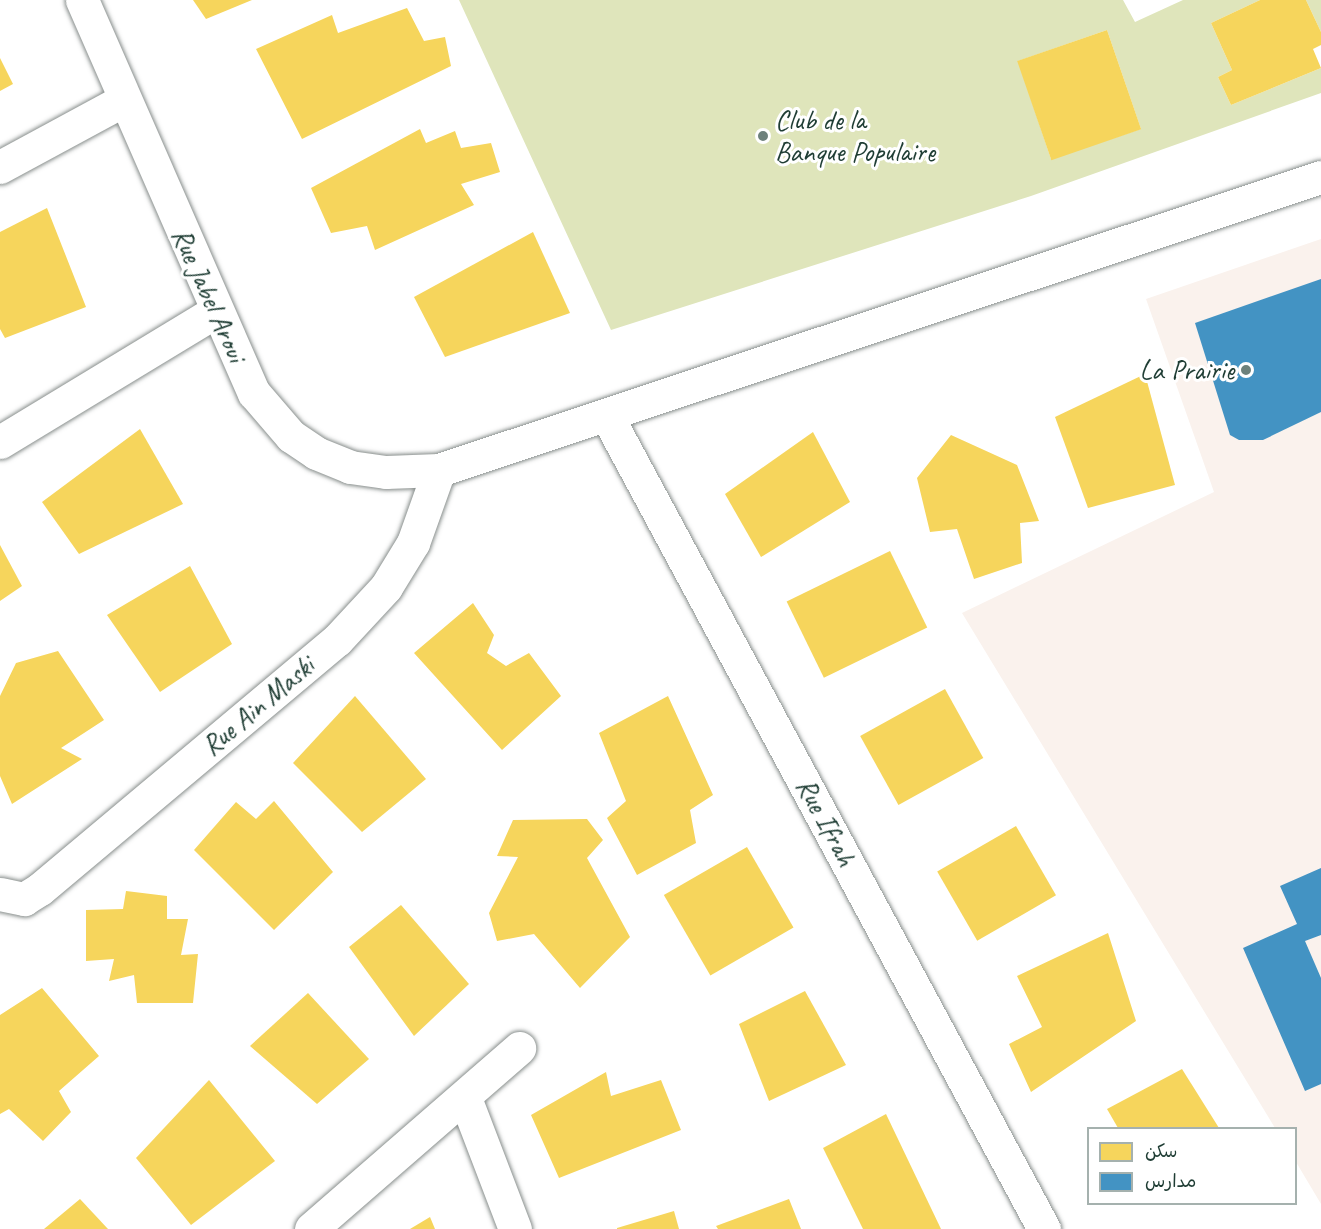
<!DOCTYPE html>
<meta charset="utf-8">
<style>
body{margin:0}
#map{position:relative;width:1321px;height:1229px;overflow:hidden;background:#fff;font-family:Caveat,"Playpen Sans Arabic",sans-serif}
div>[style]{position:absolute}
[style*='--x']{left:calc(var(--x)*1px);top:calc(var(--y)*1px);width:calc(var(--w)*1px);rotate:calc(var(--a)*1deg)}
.built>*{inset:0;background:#faf2ed}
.green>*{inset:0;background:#dfe5bb}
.homes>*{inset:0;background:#f6d55c;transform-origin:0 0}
.schools>*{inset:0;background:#4393c3}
.roads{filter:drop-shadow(0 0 2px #898f8d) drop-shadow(0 0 2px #898f8d)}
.street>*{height:33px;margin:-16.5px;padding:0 16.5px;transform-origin:16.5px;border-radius:16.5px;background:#fff}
.dots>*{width:16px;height:16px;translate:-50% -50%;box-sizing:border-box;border:3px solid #fff;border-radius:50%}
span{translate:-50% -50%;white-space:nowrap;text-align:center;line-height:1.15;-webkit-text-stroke:6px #fff;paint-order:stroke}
.poi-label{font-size:28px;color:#1f3d34}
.left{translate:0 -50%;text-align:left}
.right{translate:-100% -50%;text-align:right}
.street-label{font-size:28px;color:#1f3d34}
.legend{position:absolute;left:1087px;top:1127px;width:210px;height:78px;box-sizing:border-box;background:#fff;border:2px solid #a5b1ae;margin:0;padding:8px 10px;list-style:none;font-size:18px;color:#1f3d34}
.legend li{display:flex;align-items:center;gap:12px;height:30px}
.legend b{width:30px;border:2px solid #a5b1ae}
</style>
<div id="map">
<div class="built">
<i style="clip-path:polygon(1321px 239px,1321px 1204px,1296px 1162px,1296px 1128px,1275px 1128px,962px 613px,1214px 492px,1146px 299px)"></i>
</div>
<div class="green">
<i style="clip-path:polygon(evenodd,459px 0,1123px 0,1135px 22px,1183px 0,1260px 0,1211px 23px,1232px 70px,1218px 77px,1231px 105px,1321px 68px,1321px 93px,1031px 196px,611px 330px,459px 0,1107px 30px,1141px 129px,1051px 159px,1018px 61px,1107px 30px)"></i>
<i style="clip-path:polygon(1306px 0,1321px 0,1321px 32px)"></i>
</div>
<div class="homes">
<i style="clip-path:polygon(193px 0,252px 0,206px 19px)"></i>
<i style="clip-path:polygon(1260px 0,1306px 0,1321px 32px,1321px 45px,1313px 49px,1321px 68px,1231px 105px,1218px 77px,1232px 70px,1211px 23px)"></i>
<i style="clip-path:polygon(407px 8px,424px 41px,445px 37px,451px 66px,302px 139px,256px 49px,332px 15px,338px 33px)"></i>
<i style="left:1107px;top:30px;width:105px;height:95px;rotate:71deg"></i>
<i style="clip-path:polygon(0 58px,13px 84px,0 91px)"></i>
<i style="clip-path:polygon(420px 129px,426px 143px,455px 131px,461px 148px,491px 143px,500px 172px,461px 184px,474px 205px,375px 250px,367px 226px,331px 233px,311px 188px)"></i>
<i style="clip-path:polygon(47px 208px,86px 307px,5px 338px,0 329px,0 232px)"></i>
<i style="clip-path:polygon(533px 232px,570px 313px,445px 357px,414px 297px)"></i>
<i style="clip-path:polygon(1145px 374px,1175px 485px,1088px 508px,1055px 417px)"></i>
<i style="clip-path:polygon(140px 429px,183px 504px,79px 554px,42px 502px)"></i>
<i style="clip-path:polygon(813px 432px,850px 502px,761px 557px,725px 494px)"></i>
<i style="clip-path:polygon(951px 435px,1017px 465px,1039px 521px,1020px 523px,1022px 563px,974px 579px,957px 529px,930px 532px,917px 478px)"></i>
<i style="clip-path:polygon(0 545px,22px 586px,0 601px)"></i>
<i style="left:890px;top:551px;width:85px;height:115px;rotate:64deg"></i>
<i style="clip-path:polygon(190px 566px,232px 644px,160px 692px,107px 615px)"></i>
<i style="clip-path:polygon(473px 603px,494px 635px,487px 653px,506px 666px,529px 653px,561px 696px,502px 750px,414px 653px)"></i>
<i style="clip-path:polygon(58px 651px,104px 720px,61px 748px,82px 759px,12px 804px,0 776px,0 696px,16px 663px)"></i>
<i style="left:945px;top:689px;width:79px;height:97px;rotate:61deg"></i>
<i style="clip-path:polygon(355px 696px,426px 779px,362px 832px,293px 763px)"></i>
<i style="clip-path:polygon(668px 696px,713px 795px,690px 810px,696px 843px,637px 875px,607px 818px,626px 801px,599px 733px)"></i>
<i style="clip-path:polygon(274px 801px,333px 872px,274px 930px,194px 850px,236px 802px,256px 819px)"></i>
<i style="clip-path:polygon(587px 819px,603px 840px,587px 858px,630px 937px,580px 988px,534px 934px,497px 941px,489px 913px,518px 857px,497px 856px,513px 820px)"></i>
<i style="left:1016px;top:826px;width:80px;height:91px;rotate:60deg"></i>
<i style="left:747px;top:847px;width:93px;height:96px;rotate:60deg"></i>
<i style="clip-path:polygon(126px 891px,167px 896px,167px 919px,188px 919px,181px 955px,198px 954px,193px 1003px,137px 1003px,134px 975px,109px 981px,114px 959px,86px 961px,86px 910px,123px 909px)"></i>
<i style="clip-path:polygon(401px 905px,469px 984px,414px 1036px,349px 947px)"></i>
<i style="clip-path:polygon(1108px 933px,1136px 1021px,1031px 1092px,1009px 1044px,1042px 1027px,1017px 976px)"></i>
<i style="clip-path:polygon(42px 988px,99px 1056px,59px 1091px,71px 1112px,43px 1141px,9px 1109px,0 1114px,0 1015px)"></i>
<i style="clip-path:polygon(805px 991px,846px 1065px,769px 1101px,739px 1024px)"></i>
<i style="clip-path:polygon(308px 993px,369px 1059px,317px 1104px,250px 1046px)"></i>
<i style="clip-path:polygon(1182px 1069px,1219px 1128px,1118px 1128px,1107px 1109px)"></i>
<i style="clip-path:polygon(606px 1072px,611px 1096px,661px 1080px,681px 1130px,559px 1178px,531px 1115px)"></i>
<i style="clip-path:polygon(209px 1080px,275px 1161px,191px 1225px,136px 1158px)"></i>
<i style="clip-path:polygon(886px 1114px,941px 1229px,863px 1229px,823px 1148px)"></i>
<i style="clip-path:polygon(80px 1199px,108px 1229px,44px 1229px)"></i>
<i style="clip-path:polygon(789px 1199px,801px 1229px,718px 1229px,716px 1226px)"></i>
<i style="clip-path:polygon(674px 1211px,679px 1229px,617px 1229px,617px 1228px)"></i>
<i style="clip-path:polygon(430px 1217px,435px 1229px,410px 1229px)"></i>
</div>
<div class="schools">
<i style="clip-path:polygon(1321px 279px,1321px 412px,1263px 440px,1239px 440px,1230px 435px,1195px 323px)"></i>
<i style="clip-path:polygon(1321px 868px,1321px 935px,1305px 941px,1321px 978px,1321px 1084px,1305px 1091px,1243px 948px,1297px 924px,1280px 886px)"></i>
</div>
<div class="roads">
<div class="street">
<i style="--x:82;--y:0;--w:429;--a:66.4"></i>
<i style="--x:254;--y:393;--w:57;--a:49.3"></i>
<i style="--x:291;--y:436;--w:30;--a:34"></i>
<i style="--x:316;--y:453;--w:37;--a:22"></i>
<i style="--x:350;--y:467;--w:36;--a:8"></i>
<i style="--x:386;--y:472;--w:53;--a:-2.2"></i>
<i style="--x:439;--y:470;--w:929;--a:-18.38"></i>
<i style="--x:0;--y:167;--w:141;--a:-28.4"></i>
<i style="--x:607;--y:416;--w:923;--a:61.74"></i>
<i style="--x:0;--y:442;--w:251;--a:-31.2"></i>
<i style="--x:0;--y:894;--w:25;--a:12"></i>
<i style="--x:24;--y:899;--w:19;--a:-32"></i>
<i style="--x:40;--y:889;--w:388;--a:-40"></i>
<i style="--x:337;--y:640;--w:72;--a:-47.2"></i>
<i style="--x:386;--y:587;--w:52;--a:-58.5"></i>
<i style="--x:413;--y:543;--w:77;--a:-70.4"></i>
<i style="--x:465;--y:1098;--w:140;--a:69.1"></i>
<i style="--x:311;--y:1229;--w:276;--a:-41"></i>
</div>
</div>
<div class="dots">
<i style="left:763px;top:136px;background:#6d817b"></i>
<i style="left:1246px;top:370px;background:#6d817b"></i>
</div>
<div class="poi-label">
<span class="left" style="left:775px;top:136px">Club de la<br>Banque Populaire</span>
<span class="right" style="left:1234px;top:370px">La Prairie</span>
</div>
<div class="street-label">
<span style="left:209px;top:295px;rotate:66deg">Rue Jabel Aroui</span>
<span style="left:258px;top:706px;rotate:-40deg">Rue Ain Maski</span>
<span style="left:826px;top:822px;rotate:62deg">Rue Ifrah</span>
</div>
<ul class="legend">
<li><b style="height:16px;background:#f6d55c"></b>سكن</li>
<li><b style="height:16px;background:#4393c3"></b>مدارس</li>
</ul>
</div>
